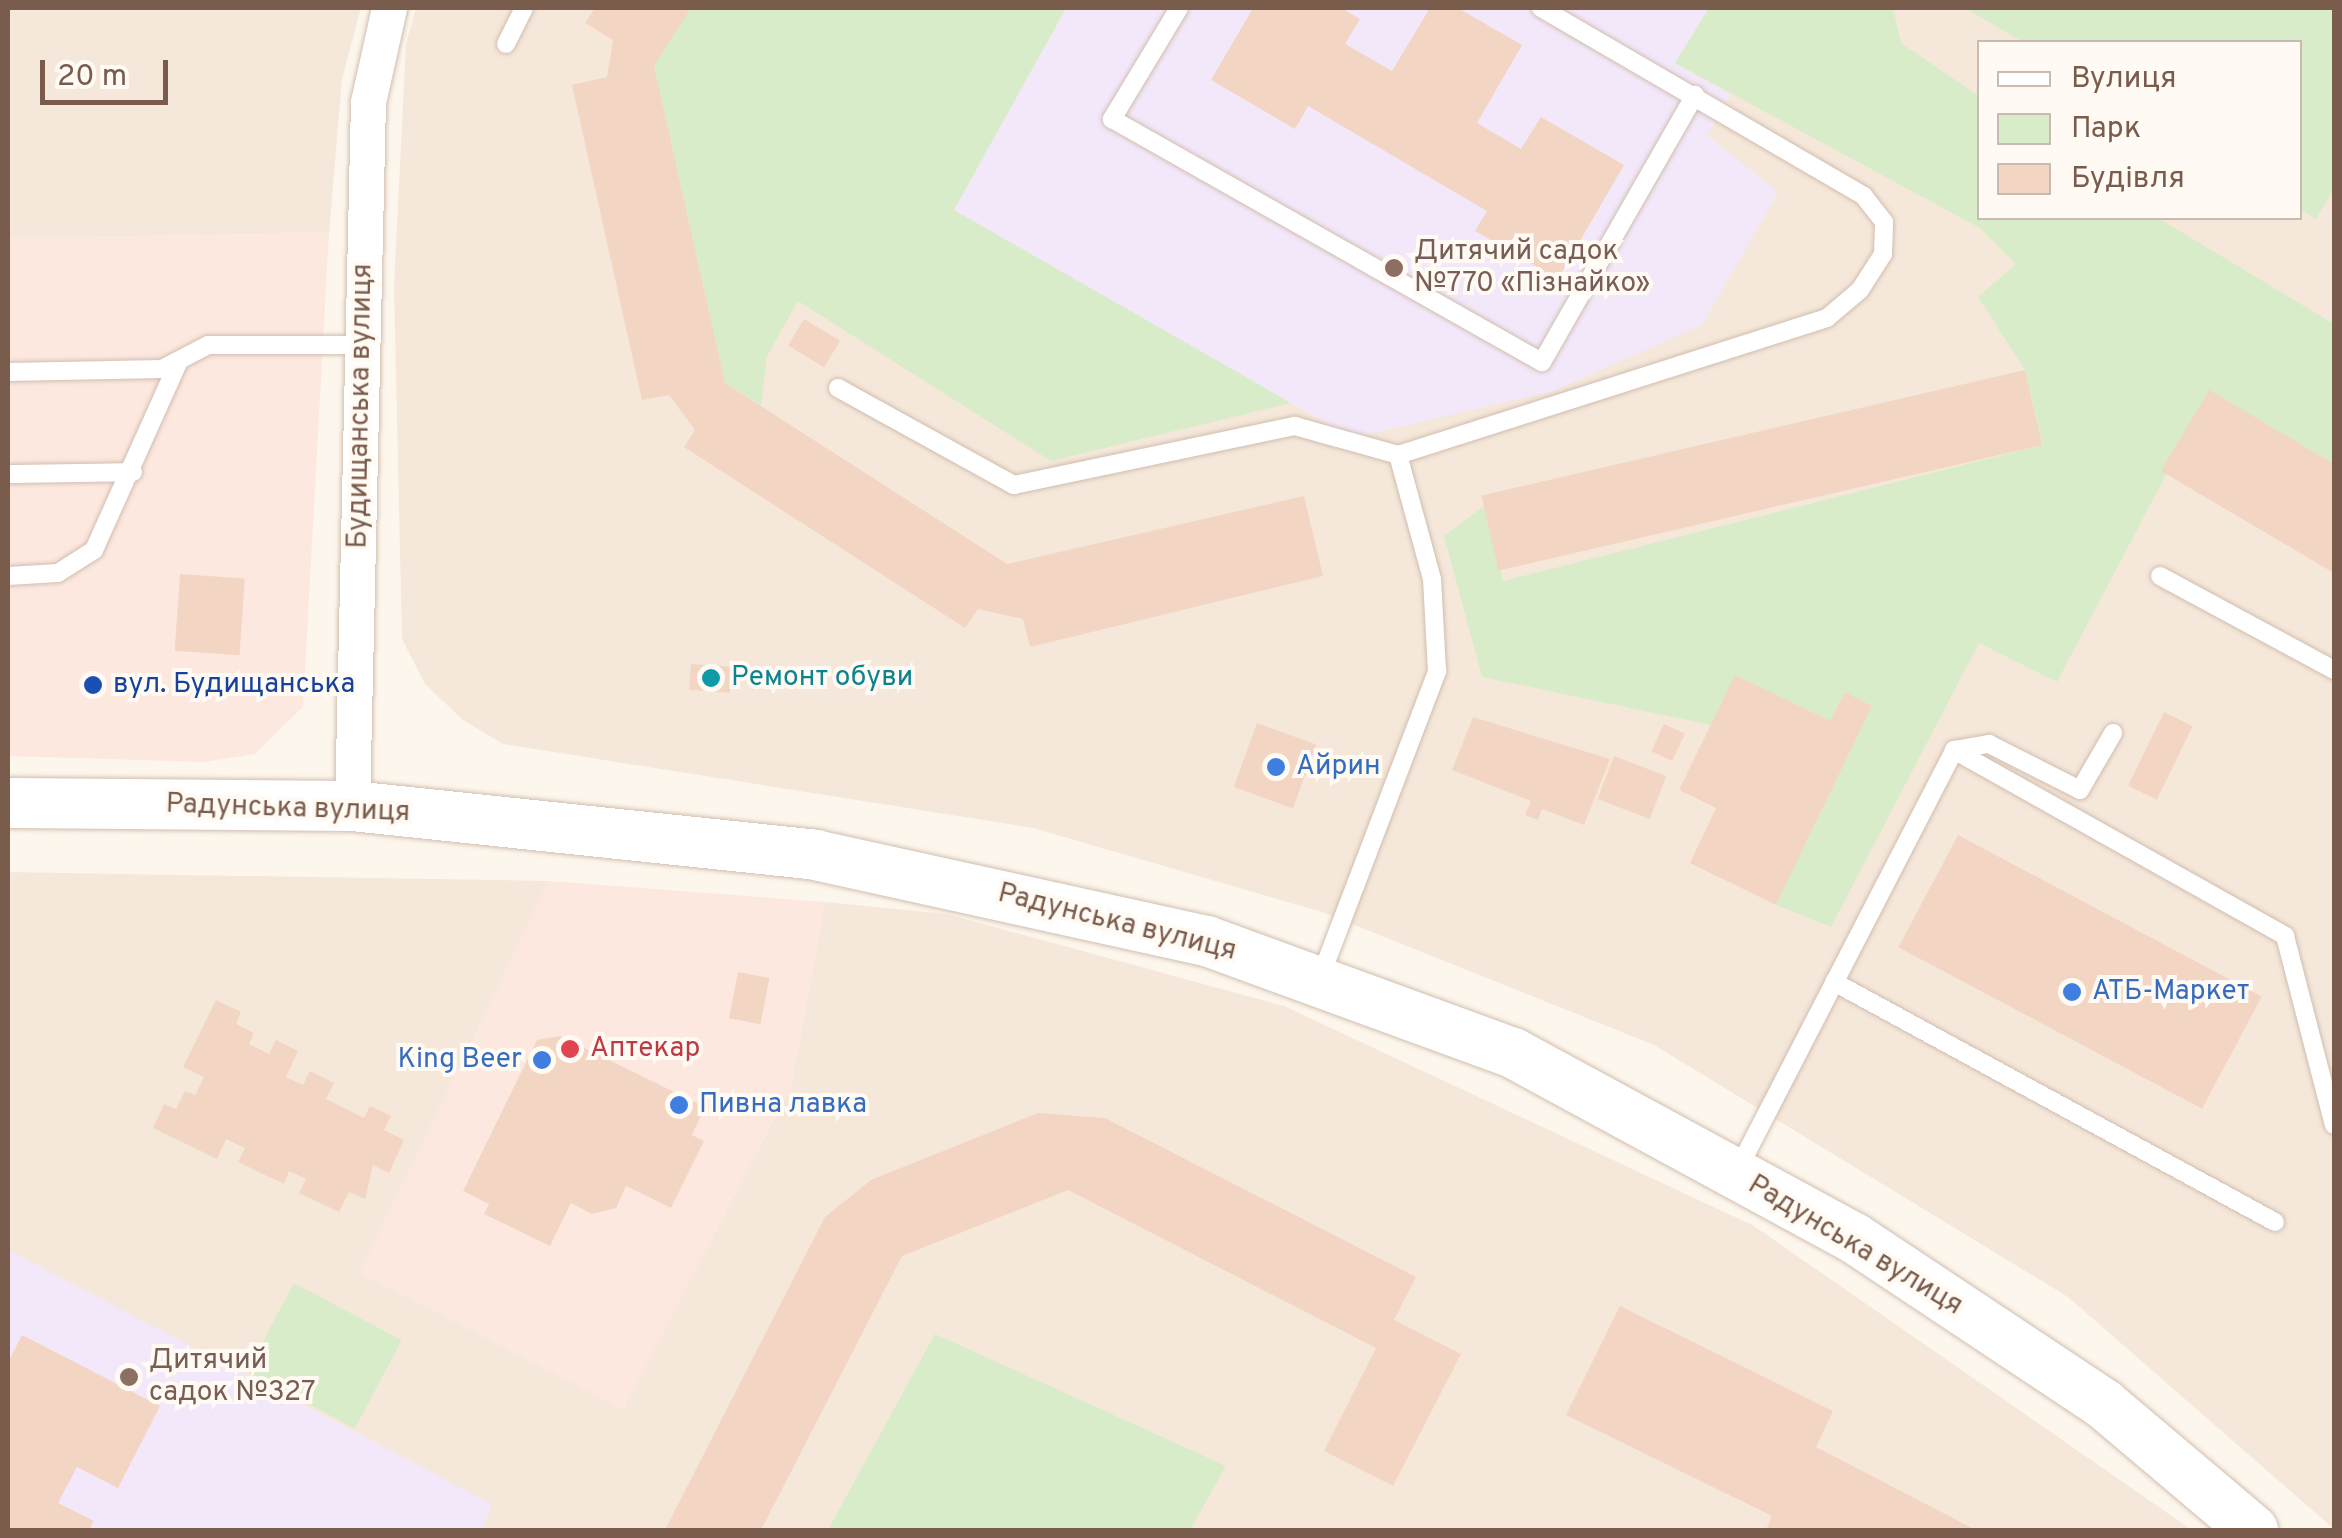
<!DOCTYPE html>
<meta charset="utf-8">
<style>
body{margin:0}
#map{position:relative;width:2342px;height:1538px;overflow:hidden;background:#fdf6ec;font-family:Overpass,sans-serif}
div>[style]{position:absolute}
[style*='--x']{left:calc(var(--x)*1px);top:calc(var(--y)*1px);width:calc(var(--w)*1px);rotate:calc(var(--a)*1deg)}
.residential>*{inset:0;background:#f5e8da}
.commercial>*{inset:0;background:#fde8e0}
.education>*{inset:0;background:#f3e8fa}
.green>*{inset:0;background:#d8ecc9;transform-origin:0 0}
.building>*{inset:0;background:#f3d5c3;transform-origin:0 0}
.roads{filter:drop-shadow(0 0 2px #d1beb0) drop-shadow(0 0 2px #d1beb0)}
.service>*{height:18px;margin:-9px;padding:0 9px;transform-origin:9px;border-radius:9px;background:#fff}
.minor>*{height:35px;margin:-17.5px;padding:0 17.5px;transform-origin:17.5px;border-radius:17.5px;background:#fff}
.secondary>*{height:50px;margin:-25px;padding:0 25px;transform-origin:25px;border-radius:25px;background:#fff}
.dots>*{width:28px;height:28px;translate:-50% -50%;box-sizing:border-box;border:5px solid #fffaf3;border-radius:50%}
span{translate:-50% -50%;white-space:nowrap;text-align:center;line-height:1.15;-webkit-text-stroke:8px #fffaf3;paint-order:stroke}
.education-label{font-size:28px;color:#785e54}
.left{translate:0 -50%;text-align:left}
.street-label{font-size:28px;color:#7a5c4d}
.culture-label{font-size:28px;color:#0d838f}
.transit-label{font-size:28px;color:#164399}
.shop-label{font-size:28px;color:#366cbe}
.right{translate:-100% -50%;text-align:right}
.health-label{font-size:28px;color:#be3a42}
.frame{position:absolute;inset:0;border:10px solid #7a5c4d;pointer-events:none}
.legend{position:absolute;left:1977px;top:40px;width:325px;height:180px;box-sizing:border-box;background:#fffaf3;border:2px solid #cabbb1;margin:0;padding:12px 18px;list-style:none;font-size:30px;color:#7a5c4d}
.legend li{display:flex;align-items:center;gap:20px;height:50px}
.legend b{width:50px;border:2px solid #cabbb1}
.scale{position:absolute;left:40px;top:60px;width:128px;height:45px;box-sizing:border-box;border:5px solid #7a5c4d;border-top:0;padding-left:12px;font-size:30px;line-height:35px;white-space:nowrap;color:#7a5c4d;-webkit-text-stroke:8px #fffaf3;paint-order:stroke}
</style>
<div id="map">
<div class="residential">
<i style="clip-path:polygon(8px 8px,361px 8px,342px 79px,329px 233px,8px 238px)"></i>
<i style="clip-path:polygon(evenodd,416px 8px,2334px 8px,2334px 1529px,2068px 1297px,1654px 1045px,1322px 912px,1033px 828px,503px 744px,463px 720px,425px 684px,402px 639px,394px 287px,406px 44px,416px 8px,1980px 42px,2300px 42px,2300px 218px,1980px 218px,1980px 42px)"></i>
<i style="clip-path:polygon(8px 872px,549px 881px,360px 1273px,623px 1408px,791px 1087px,825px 902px,947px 914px,1284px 1006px,1754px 1226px,2192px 1530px,8px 1530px)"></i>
</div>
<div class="commercial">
<i style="clip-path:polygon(329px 233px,303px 707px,255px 754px,205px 762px,8px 756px,8px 238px)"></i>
<i style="clip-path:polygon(549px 881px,825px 902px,791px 1087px,623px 1409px,359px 1273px)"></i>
</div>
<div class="education">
<i style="clip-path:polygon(1066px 8px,1709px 8px,1675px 63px,1731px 95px,1707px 135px,1778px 192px,1702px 325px,1553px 391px,1352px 438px,953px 210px)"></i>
<i style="clip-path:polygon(8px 1250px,492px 1504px,482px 1530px,8px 1530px)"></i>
</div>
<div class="green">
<i style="clip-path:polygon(691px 8px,1066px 8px,954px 210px,1291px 403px,1051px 461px,798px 301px,767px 356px,761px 405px,725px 383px,654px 66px)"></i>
<i style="clip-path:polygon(1709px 8px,1893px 8px,1901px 43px,1979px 96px,1980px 218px,2158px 218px,2334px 324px,2334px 464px,2210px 391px,2057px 682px,1979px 643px,1831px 927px,1776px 905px,1872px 706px,1845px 692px,1830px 721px,1711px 725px,1482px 677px,1444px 536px,1484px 506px,1503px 581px,2043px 445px,2025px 370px,1978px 297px,2016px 264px,1980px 228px,1675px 63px)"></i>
<i style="clip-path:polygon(1965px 8px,2334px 8px,2334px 189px,2316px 219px,2300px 209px,2300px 42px,2023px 42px)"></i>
<i style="left:294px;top:1283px;width:122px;height:100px;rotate:28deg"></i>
<i style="clip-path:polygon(935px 1334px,1226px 1466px,1190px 1530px,828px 1530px)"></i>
</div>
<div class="building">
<i style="clip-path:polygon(595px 8px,691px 8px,654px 66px,725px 383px,1007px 564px,1304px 496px,1323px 576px,1030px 647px,1023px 619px,978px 609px,965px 628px,684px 447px,695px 430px,669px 395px,642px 400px,572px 85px,607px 77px,613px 40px,585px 23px)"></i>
<i style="clip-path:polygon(1253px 8px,1341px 8px,1360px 19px,1345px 44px,1392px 71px,1430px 8px,1458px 8px,1522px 45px,1477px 123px,1521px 149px,1541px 117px,1624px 165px,1558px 279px,1475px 231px,1487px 211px,1308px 106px,1295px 129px,1211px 80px)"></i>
<i style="left:804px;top:319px;width:42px;height:31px;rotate:31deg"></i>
<i style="left:2025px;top:370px;width:77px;height:558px;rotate:77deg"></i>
<i style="clip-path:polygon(2209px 390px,2334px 464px,2334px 573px,2161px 471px)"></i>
<i style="left:180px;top:574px;width:65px;height:77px;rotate:4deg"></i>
<i style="left:691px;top:664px;width:41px;height:26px;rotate:4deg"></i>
<i style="clip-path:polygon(1735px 675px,1830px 721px,1845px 692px,1872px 706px,1776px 905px,1690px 863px,1716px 808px,1679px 790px)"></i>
<i style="left:2164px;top:712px;width:32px;height:82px;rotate:26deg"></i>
<i style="clip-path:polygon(1473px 717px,1610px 759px,1584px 825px,1542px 809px,1538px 820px,1525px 815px,1531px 801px,1452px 770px)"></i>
<i style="left:1257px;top:723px;width:63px;height:68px;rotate:20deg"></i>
<i style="left:1664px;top:724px;width:23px;height:30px;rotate:25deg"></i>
<i style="left:1614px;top:756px;width:56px;height:46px;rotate:21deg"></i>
<i style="left:1958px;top:835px;width:344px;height:127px;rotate:28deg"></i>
<i style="left:738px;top:972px;width:32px;height:47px;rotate:11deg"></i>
<i style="clip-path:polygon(216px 1000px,241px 1012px,236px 1024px,254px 1033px,249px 1044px,269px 1054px,276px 1040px,298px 1051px,286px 1077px,303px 1085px,310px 1071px,334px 1083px,326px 1099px,364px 1118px,370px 1106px,391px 1116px,384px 1130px,404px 1140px,389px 1173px,373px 1165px,365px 1199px,349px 1192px,339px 1212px,299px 1193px,306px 1179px,289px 1171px,284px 1184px,238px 1162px,245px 1148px,226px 1139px,217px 1159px,153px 1128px,164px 1104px,176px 1109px,185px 1091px,195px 1095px,204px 1077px,183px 1067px)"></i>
<i style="clip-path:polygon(560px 1036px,705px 1107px,692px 1135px,704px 1141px,671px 1208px,626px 1186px,616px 1208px,592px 1214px,571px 1203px,550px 1246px,484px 1214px,489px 1204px,463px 1191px,537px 1040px)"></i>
<i style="clip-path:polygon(1038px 1113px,1105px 1118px,1416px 1277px,1394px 1320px,1461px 1354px,1393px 1486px,1324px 1451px,1376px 1348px,1068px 1190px,902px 1256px,761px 1530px,665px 1530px,825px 1217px,871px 1180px)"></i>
<i style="clip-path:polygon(1620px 1306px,1833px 1411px,1816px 1447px,1976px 1530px,1766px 1530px,1772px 1516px,1566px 1415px)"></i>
<i style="clip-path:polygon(22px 1335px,160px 1406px,118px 1488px,77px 1467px,58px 1503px,94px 1521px,89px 1530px,8px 1530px,8px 1363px)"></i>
</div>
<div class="roads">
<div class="service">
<i style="--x:1179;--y:8;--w:130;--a:121.1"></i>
<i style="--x:1112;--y:119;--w:494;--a:29.5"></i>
<i style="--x:1542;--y:362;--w:308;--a:-60.2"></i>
<i style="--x:506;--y:44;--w:40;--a:-63.4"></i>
<i style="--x:8;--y:372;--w:154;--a:-1.1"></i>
<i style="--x:162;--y:369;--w:52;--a:-27.6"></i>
<i style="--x:208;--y:345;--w:155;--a:0"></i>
<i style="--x:838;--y:388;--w:201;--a:28.9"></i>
<i style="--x:1014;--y:485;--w:287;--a:-11.9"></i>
<i style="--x:1295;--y:426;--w:107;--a:15.7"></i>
<i style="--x:1398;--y:455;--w:450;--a:-17.7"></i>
<i style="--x:1827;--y:318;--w:43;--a:-40.3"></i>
<i style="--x:1860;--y:290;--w:43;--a:-57.4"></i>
<i style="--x:1883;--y:254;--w:32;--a:-88"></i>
<i style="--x:1884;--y:222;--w:33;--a:-128"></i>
<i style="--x:1864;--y:196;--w:374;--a:-149.8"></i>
<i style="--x:8;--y:474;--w:125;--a:-0.9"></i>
<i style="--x:8;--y:576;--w:50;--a:-3.4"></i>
<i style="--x:58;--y:573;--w:43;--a:-32.6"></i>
<i style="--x:94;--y:550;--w:205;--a:-65.8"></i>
<i style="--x:2160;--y:576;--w:198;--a:28.4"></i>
<i style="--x:1954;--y:750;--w:380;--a:29.3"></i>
<i style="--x:2285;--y:936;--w:195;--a:75.5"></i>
<i style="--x:1320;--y:978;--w:329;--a:-69.1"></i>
<i style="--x:1437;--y:671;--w:92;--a:-93.1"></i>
<i style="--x:1432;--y:579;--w:129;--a:-105.3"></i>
<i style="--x:1834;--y:982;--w:502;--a:28.56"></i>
<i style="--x:1736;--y:1173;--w:476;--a:-62.7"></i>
<i style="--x:1954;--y:750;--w:36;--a:-10"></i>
<i style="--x:1989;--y:744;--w:102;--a:26.8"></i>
<i style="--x:2080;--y:790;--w:66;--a:-59.9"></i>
</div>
<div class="minor">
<i style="--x:352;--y:806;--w:704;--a:-88.7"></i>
<i style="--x:368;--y:102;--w:96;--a:-77.4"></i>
</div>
<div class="secondary">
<i style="--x:8;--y:803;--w:344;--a:0.5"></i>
<i style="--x:352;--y:806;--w:466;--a:6"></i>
<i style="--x:815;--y:855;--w:401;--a:12.4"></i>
<i style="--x:1207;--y:941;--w:326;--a:20.1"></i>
<i style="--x:1513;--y:1053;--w:388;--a:28.5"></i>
<i style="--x:1854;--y:1238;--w:301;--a:33.6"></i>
<i style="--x:2105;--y:1405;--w:194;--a:40.2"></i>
</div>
</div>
<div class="dots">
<i style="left:1394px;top:268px;background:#8d6e63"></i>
<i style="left:711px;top:678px;background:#0f9aa8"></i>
<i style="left:93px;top:685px;background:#1a4fb4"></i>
<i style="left:1276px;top:767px;background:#3f7fe0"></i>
<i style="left:2072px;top:992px;background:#3f7fe0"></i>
<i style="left:570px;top:1049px;background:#e0444e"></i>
<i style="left:542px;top:1060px;background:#3f7fe0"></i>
<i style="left:679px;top:1105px;background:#3f7fe0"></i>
<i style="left:129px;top:1377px;background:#8d6e63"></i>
</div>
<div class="education-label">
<span class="left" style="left:1414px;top:268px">Дитячий садок<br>№770 «Пізнайко»</span>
<span class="left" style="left:149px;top:1377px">Дитячий<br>садок №327</span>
</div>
<div class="street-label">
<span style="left:361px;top:406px;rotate:-89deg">Будищанська вулиця</span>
<span style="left:288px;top:809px;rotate:2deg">Радунська вулиця</span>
<span style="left:1117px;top:923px;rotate:14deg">Радунська вулиця</span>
<span style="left:1855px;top:1246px;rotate:31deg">Радунська вулиця</span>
</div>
<div class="culture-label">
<span class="left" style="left:731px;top:678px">Ремонт обуви</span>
</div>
<div class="transit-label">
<span class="left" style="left:113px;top:685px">вул. Будищанська</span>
</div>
<div class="shop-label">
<span class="left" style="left:1296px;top:767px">Айрин</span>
<span class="left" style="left:2092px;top:992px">АТБ-Маркет</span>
<span class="right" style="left:522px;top:1060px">King Beer</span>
<span class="left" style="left:699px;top:1105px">Пивна лавка</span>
</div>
<div class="health-label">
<span class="left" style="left:590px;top:1049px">Аптекар</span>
</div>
<div class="frame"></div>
<ul class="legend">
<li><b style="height:12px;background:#fff"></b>Вулиця</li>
<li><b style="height:28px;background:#d8ecc9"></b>Парк</li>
<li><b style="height:28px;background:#f3d5c3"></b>Будівля</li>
</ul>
<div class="scale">20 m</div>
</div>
